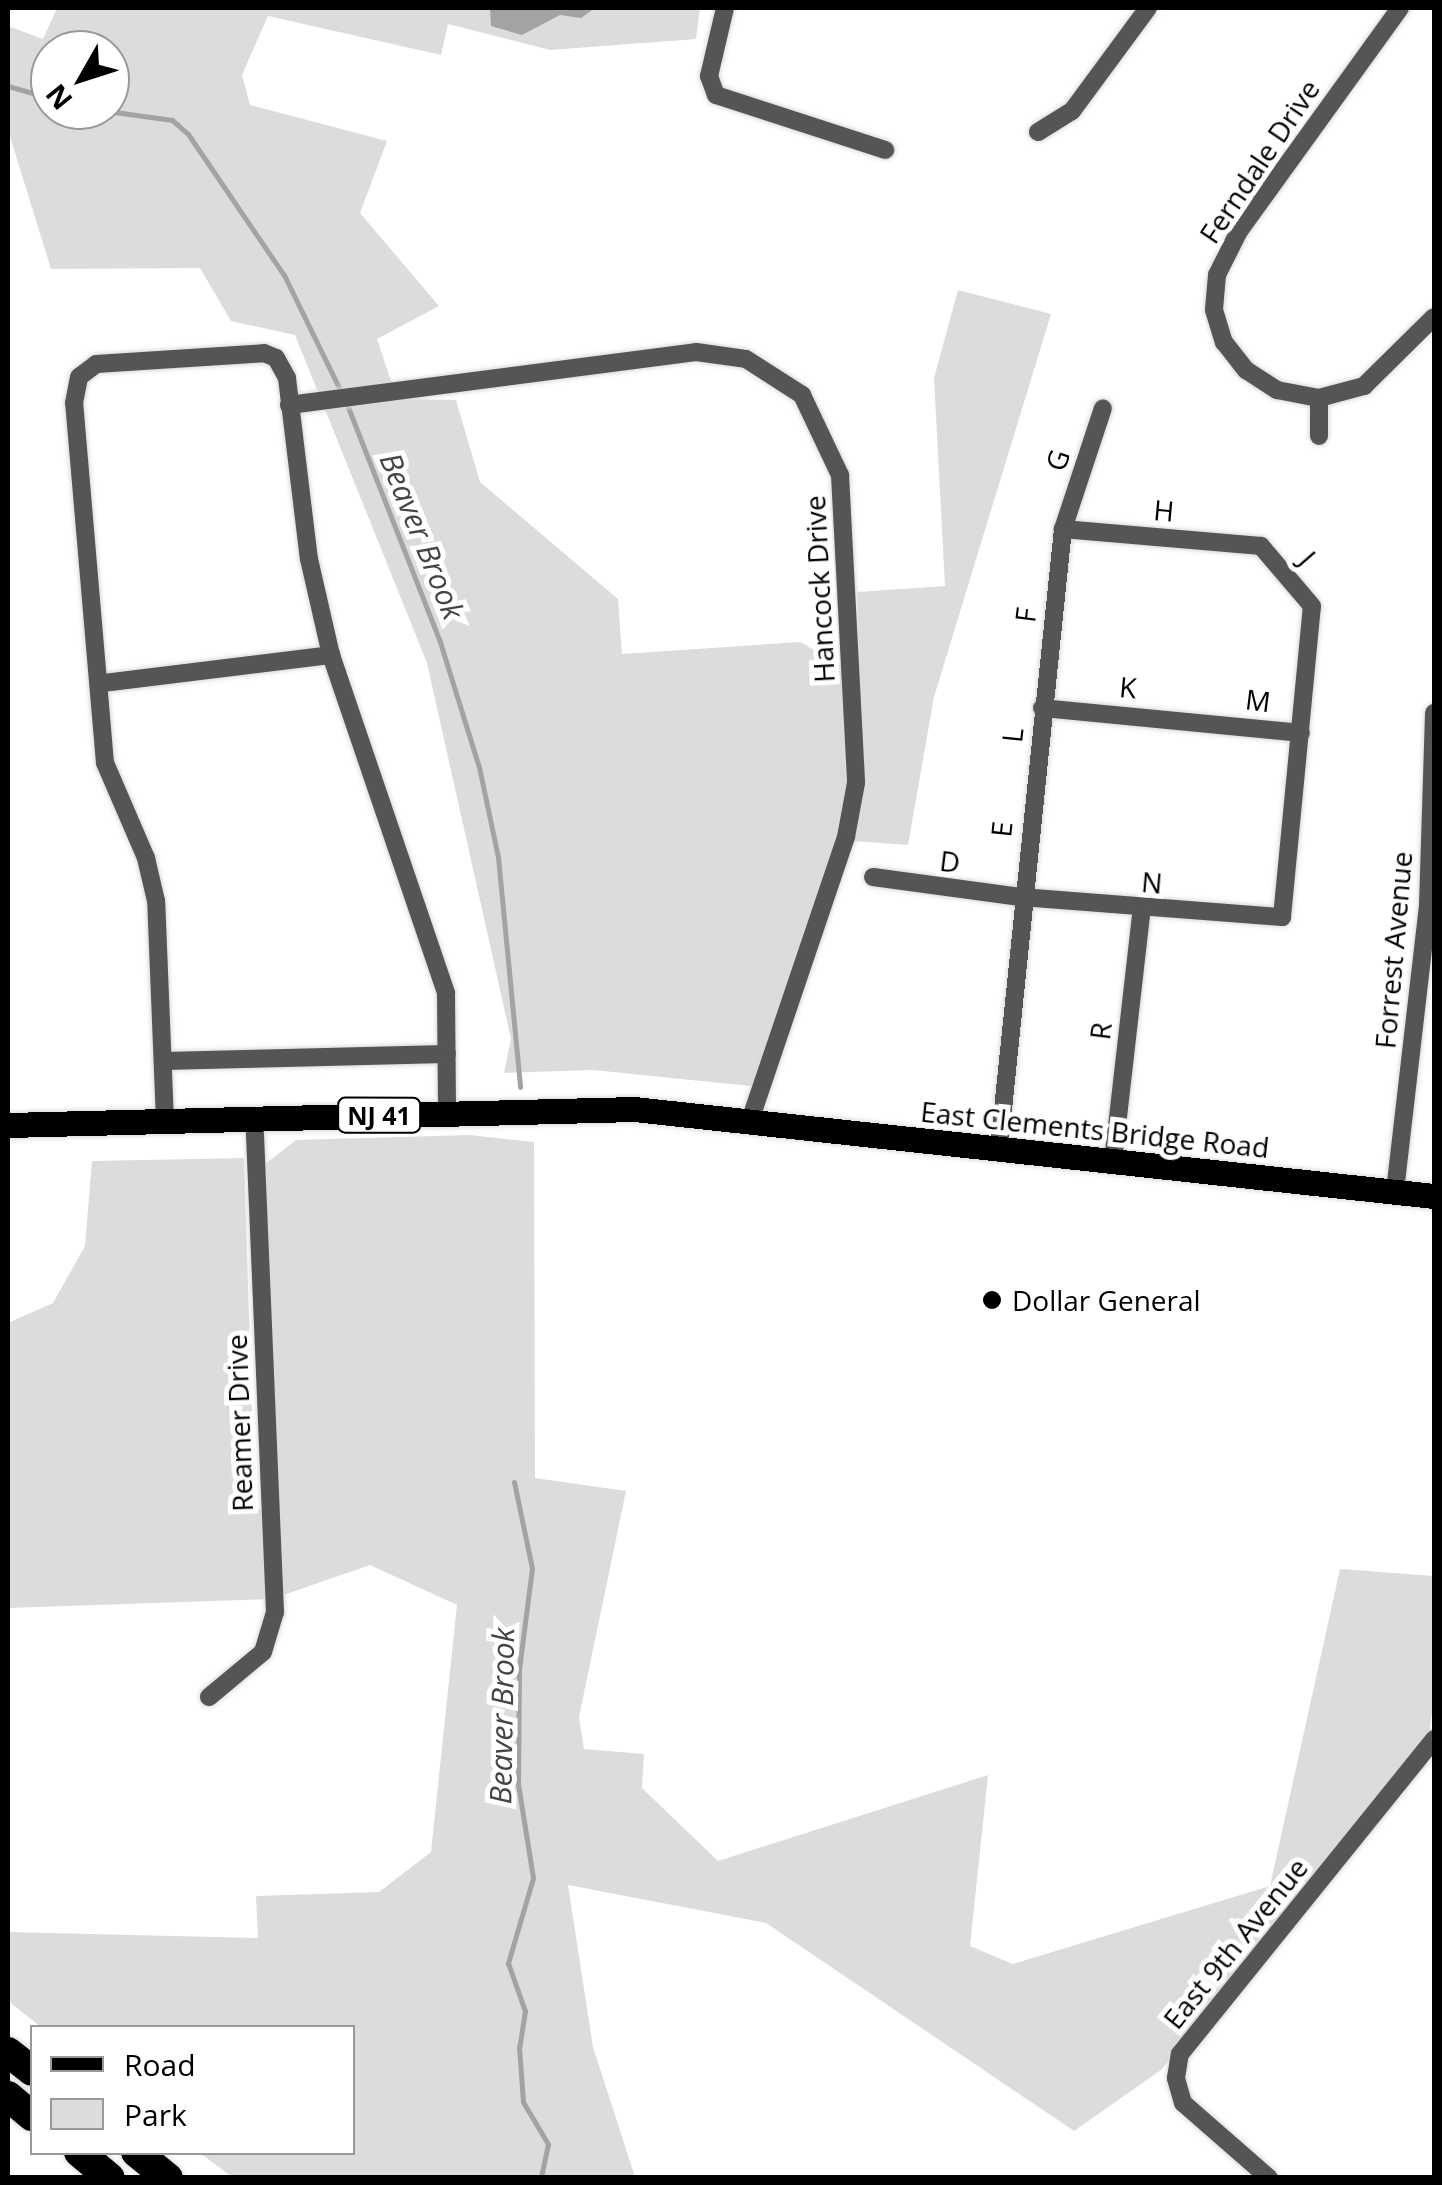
<!DOCTYPE html>
<style>
body{margin:0}
#map{position:relative;width:1442px;height:2185px;overflow:hidden;background:#fff;font-family:"Open Sans",sans-serif}
div>[style]{position:absolute}
[style*='--x']{left:calc(var(--x)*1px);top:calc(var(--y)*1px);width:calc(var(--w)*1px);rotate:calc(var(--a)*1deg)}
.green>*{inset:0;background:#dcdcdc}
.water>*{inset:0;background:#a3a3a3}
.stream>*{height:5px;margin:-2.5px;padding:0 2.5px;transform-origin:2.5px;border-radius:2.5px;background:#a3a3a3}
.roads{filter:drop-shadow(0 0 2px #dbdbdb) drop-shadow(0 0 2px #dbdbdb)}
.street>*{height:18px;margin:-9px;padding:0 9px;transform-origin:9px;border-radius:9px;background:#555}
.primary>*{height:25px;margin:-12.5px;padding:0 12.5px;transform-origin:12.5px;border-radius:12.5px;background:#000}
.highway>*{height:30px;margin:-15px;padding:0 15px;transform-origin:15px;border-radius:15px;background:#000}
.dots>*{width:28px;height:28px;translate:-50% -50%;box-sizing:border-box;border:5px solid #fff;border-radius:50%}
span{translate:-50% -50%;white-space:nowrap;text-align:center;line-height:1.15;-webkit-text-stroke:10px #fff;paint-order:stroke}
.shield-label span{padding:2px 8px;background:#fff;border:2px solid;border-radius:8px;-webkit-text-stroke-width:0}
.shield-label{font-size:25px;color:#000;font-weight:700}
.street-label{font-size:28px;color:#000}
.poi-label{font-size:28px;color:#000}
.left{translate:0 -50%;text-align:left}
.water-label{font-size:30px;color:#444;font-style:italic}
.frame{position:absolute;inset:0;border:10px solid #000;pointer-events:none}
.legend{position:absolute;left:30px;top:2025px;width:325px;height:130px;box-sizing:border-box;background:#fff;border:2px solid #999;margin:0;padding:12px 18px;list-style:none;font-size:30px;color:#000}
.legend li{display:flex;align-items:center;gap:20px;height:50px}
.legend b{width:50px;border:2px solid #999}
.north{position:absolute;left:30px;top:30px;width:100px;height:100px;box-sizing:border-box;background:#fff;border:2px solid #999;border-radius:50%;rotate:231deg;font-size:28px;font-weight:700;line-height:40px;text-align:center;color:#000}
.north::after{content:'';display:block;margin:auto;width:35px;height:45px;background:#000;clip-path:polygon(50% 0,100% 100%,50% 72%,0 100%)}
</style>
<div id="map">
<div class="green">
<i style="clip-path:polygon(evenodd,57px 8px,700px 8px,696px 39px,550px 50px,448px 24px,441px 55px,268px 16px,242px 75px,250px 105px,387px 141px,360px 213px,439px 306px,377px 339px,397px 399px,456px 400px,480px 482px,618px 599px,622px 654px,800px 642px,859px 675px,857px 592px,945px 586px,934px 378px,958px 290px,1051px 314px,934px 697px,908px 845px,839px 840px,760px 1087px,593px 1070px,504px 1073px,511px 1039px,427px 663px,295px 335px,231px 321px,200px 268px,51px 269px,8px 130px,8px 26px,43px 39px,57px 8px,50px 50px,110px 50px,110px 110px,50px 110px,50px 50px)"></i>
<i style="clip-path:polygon(469px 1135px,534px 1142px,535px 1478px,626px 1491px,579px 1717px,584px 1749px,644px 1754px,642px 1788px,718px 1861px,988px 1775px,970px 1946px,1013px 1964px,1270px 1886px,1340px 1569px,1434px 1576px,1434px 1702px,1424px 1762px,1161px 2070px,1074px 2131px,766px 1923px,568px 1885px,593px 2047px,635px 2177px,232px 2177px,200px 2153px,352px 2152px,352px 2028px,41px 2027px,8px 2001px,8px 1932px,258px 1938px,256px 1896px,379px 1892px,431px 1852px,457px 1605px,370px 1565px,272px 1599px,8px 1608px,8px 1323px,53px 1303px,85px 1246px,92px 1161px,244px 1158px,255px 1510px,278px 1506px,265px 1164px,296px 1140px)"></i>
</div>
<div class="water">
<i style="clip-path:polygon(490px 8px,595px 8px,581px 18px,560px 15px,522px 35px,491px 26px)"></i>
</div>
<div class="stream">
<i style="--x:8;--y:86;--w:44;--a:15.9"></i>
<i style="--x:100;--y:110;--w:73;--a:7.9"></i>
<i style="--x:172;--y:120;--w:21;--a:41"></i>
<i style="--x:188;--y:134;--w:171;--a:55.8"></i>
<i style="--x:284;--y:275;--w:130;--a:64"></i>
<i style="--x:346;--y:402;--w:258;--a:68.6"></i>
<i style="--x:440;--y:642;--w:131;--a:72.7"></i>
<i style="--x:479;--y:767;--w:92;--a:78.1"></i>
<i style="--x:498;--y:857;--w:231;--a:84.5"></i>
<i style="--x:514;--y:1482;--w:88;--a:78.2"></i>
<i style="--x:532;--y:1568;--w:102;--a:97.3"></i>
<i style="--x:519;--y:1669;--w:115;--a:90.5"></i>
<i style="--x:518;--y:1784;--w:95;--a:80.9"></i>
<i style="--x:533;--y:1878;--w:89;--a:106.4"></i>
<i style="--x:508;--y:1963;--w:51;--a:70.5"></i>
<i style="--x:525;--y:2011;--w:36;--a:99"></i>
<i style="--x:519;--y:2047;--w:55;--a:85.8"></i>
<i style="--x:523;--y:2102;--w:49;--a:59.2"></i>
<i style="--x:548;--y:2144;--w:35;--a:102"></i>
</div>
<div class="roads">
<div class="street">
<i style="--x:725;--y:8;--w:70;--a:103.2"></i>
<i style="--x:709;--y:76;--w:20;--a:70"></i>
<i style="--x:716;--y:95;--w:178;--a:18"></i>
<i style="--x:1400;--y:8;--w:275;--a:125.8"></i>
<i style="--x:1239;--y:231;--w:49;--a:116.6"></i>
<i style="--x:1217;--y:275;--w:35;--a:95"></i>
<i style="--x:1214;--y:310;--w:34;--a:73"></i>
<i style="--x:1224;--y:342;--w:36;--a:52"></i>
<i style="--x:1246;--y:370;--w:37;--a:33"></i>
<i style="--x:1277;--y:390;--w:43;--a:10.8"></i>
<i style="--x:1319;--y:398;--w:47;--a:-14.9"></i>
<i style="--x:1364;--y:386;--w:98;--a:-44.6"></i>
<i style="--x:1038;--y:132;--w:40;--a:-32"></i>
<i style="--x:1072;--y:111;--w:128;--a:-53.6"></i>
<i style="--x:289;--y:405;--w:410;--a:-7.4"></i>
<i style="--x:696;--y:352;--w:50;--a:8"></i>
<i style="--x:746;--y:359;--w:67;--a:32.7"></i>
<i style="--x:802;--y:395;--w:89;--a:64.6"></i>
<i style="--x:840;--y:475;--w:308;--a:87"></i>
<i style="--x:856;--y:783;--w:55;--a:100.5"></i>
<i style="--x:846;--y:837;--w:300;--a:108.7"></i>
<i style="--x:1319;--y:436;--w:38;--a:-90"></i>
<i style="--x:103;--y:683;--w:230;--a:-7"></i>
<i style="--x:331;--y:655;--w:357;--a:71.2"></i>
<i style="--x:446;--y:993;--w:120;--a:89.5"></i>
<i style="--x:1042;--y:708;--w:260;--a:5.5"></i>
<i style="--x:873;--y:877;--w:149;--a:7.7"></i>
<i style="--x:1021;--y:897;--w:262;--a:4.4"></i>
<i style="--x:1282;--y:917;--w:312;--a:-84.5"></i>
<i style="--x:1312;--y:606;--w:79;--a:-130.4"></i>
<i style="--x:1261;--y:546;--w:199;--a:-175.1"></i>
<i style="--x:163;--y:1061;--w:284;--a:-1.4"></i>
<i style="--x:165;--y:1121;--w:220;--a:-92.3"></i>
<i style="--x:156;--y:901;--w:44;--a:-103.1"></i>
<i style="--x:146;--y:858;--w:103;--a:-113.3"></i>
<i style="--x:105;--y:763;--w:361;--a:-94.9"></i>
<i style="--x:74;--y:403;--w:26;--a:-79"></i>
<i style="--x:79;--y:377;--w:21;--a:-37"></i>
<i style="--x:96;--y:364;--w:168;--a:-3.7"></i>
<i style="--x:264;--y:353;--w:13;--a:23"></i>
<i style="--x:276;--y:358;--w:23;--a:61"></i>
<i style="--x:287;--y:378;--w:182;--a:83.1"></i>
<i style="--x:309;--y:559;--w:98;--a:77.1"></i>
<i style="--x:999;--y:1148;--w:622;--a:-84.1"></i>
<i style="--x:1063;--y:529;--w:127;--a:-71.7"></i>
<i style="--x:1113;--y:1161;--w:255;--a:-83.5"></i>
<i style="--x:1395;--y:1191;--w:288;--a:-83.4"></i>
<i style="--x:1428;--y:905;--w:192;--a:-88.2"></i>
<i style="--x:209;--y:1697;--w:70;--a:-39.8"></i>
<i style="--x:263;--y:1652;--w:42;--a:-73.3"></i>
<i style="--x:275;--y:1612;--w:493;--a:-92.4"></i>
<i style="--x:1269;--y:2178;--w:114;--a:-138.9"></i>
<i style="--x:1183;--y:2103;--w:26;--a:-106"></i>
<i style="--x:1176;--y:2078;--w:24;--a:-81"></i>
<i style="--x:1180;--y:2054;--w:405;--a:-51.1"></i>
</div>
<div class="primary">
<i style="--x:8;--y:1125;--w:626;--a:-1.46"></i>
<i style="--x:634;--y:1109;--w:805;--a:6.21"></i>
</div>
<div class="highway">
<i style="--x:8;--y:2052;--w:31;--a:38"></i>
<i style="--x:8;--y:2096;--w:31;--a:40"></i>
<i style="--x:79;--y:2152;--w:40;--a:40"></i>
<i style="--x:136;--y:2152;--w:41;--a:39.1"></i>
</div>
</div>
<div class="dots">
<i style="left:992px;top:1300px;background:#000"></i>
</div>
<div class="shield-label">
<span style="left:379px;top:1115px">NJ 41</span>
</div>
<div class="street-label">
<span style="left:1259px;top:161px;rotate:-56deg">Ferndale Drive</span>
<span style="left:1057px;top:460px;rotate:-72deg">G</span>
<span style="left:1164px;top:510px;rotate:5deg">H</span>
<span style="left:1308px;top:558px;rotate:49deg">J</span>
<span style="left:819px;top:589px;rotate:-93deg">Hancock Drive</span>
<span style="left:1025px;top:615px;rotate:-83deg">F</span>
<span style="left:1128px;top:687px;rotate:5deg">K</span>
<span style="left:1258px;top:700px;rotate:7deg">M</span>
<span style="left:1012px;top:735px;rotate:-84deg">L</span>
<span style="left:1001px;top:829px;rotate:-84deg">E</span>
<span style="left:950px;top:861px;rotate:7deg">D</span>
<span style="left:1152px;top:882px;rotate:5deg">N</span>
<span style="left:1393px;top:950px;rotate:-85deg">Forrest Avenue</span>
<span style="left:1100px;top:1031px;rotate:-83deg">R</span>
<span style="left:1095px;top:1129px;rotate:6deg">East Clements Bridge Road</span>
<span style="left:239px;top:1423px;rotate:-92deg">Reamer Drive</span>
<span style="left:1235px;top:1943px;rotate:-51deg">East 9th Avenue</span>
</div>
<div class="poi-label">
<span class="left" style="left:1012px;top:1300px">Dollar General</span>
</div>
<div class="water-label">
<span style="left:422px;top:536px;rotate:68deg">Beaver Brook</span>
<span style="left:502px;top:1716px;rotate:-89deg">Beaver Brook</span>
</div>
<div class="frame"></div>
<ul class="legend">
<li><b style="height:12px;background:#000"></b>Road</li>
<li><b style="height:28px;background:#dcdcdc"></b>Park</li>
</ul>
<div class="north">N</div>
</div>
